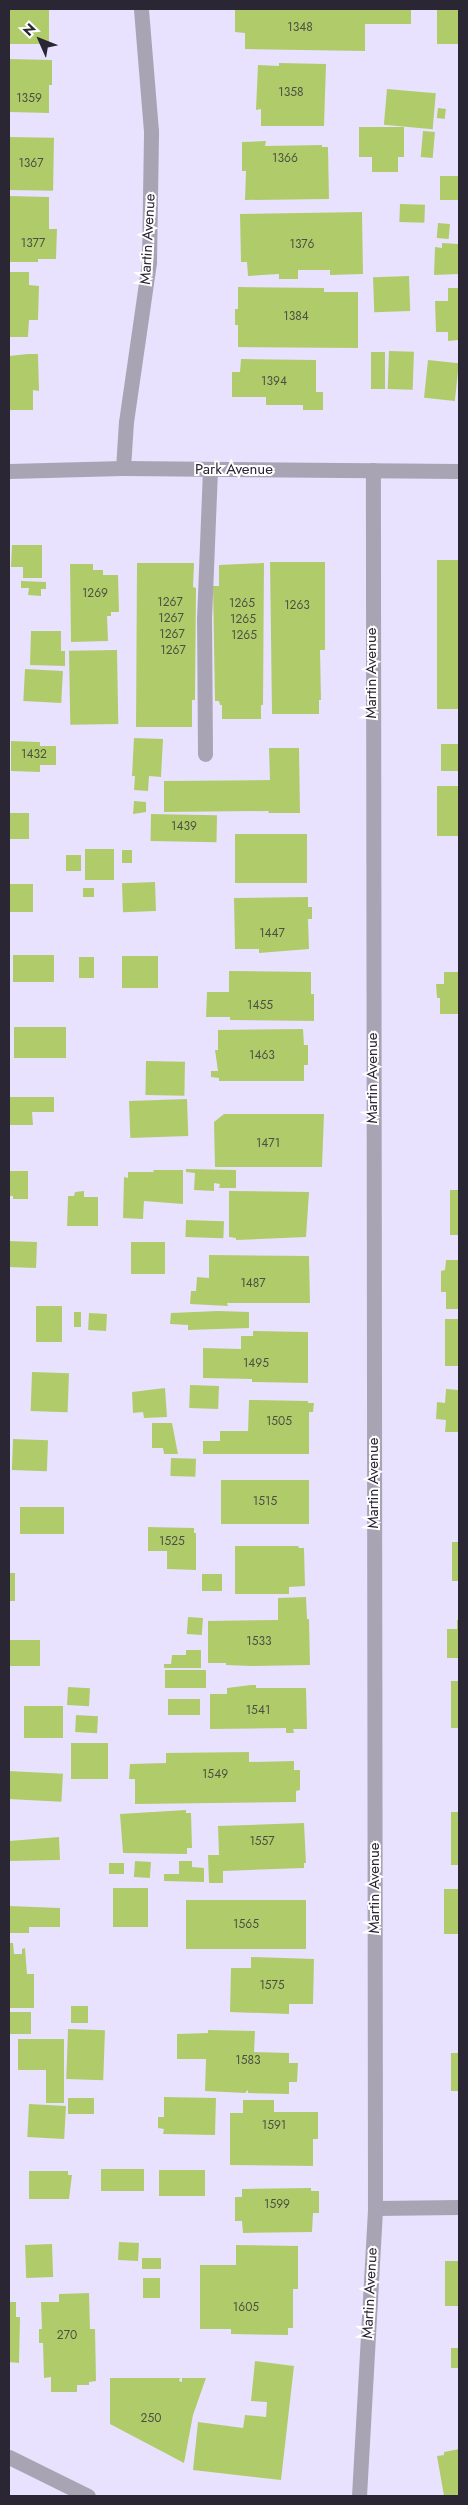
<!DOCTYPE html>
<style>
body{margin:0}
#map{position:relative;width:468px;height:2505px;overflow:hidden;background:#e9e2fe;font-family:Jost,sans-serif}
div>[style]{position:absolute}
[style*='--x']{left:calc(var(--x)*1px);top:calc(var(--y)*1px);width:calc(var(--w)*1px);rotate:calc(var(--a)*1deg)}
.building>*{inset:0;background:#b0cc6a;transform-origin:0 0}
.service>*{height:15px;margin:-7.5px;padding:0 7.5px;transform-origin:7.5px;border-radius:7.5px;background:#a8a4b3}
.minor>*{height:15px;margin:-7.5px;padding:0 7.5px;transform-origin:7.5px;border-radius:7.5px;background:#a8a4b3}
.tertiary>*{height:15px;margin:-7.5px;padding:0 7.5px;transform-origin:7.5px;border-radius:7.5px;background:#a8a4b3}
span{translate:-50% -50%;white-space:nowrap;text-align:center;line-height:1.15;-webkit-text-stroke:4px #fff;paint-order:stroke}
.number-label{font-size:12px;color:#4c5042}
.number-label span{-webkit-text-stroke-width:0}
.street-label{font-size:15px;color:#2a2634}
.frame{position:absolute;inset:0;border:10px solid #2a2634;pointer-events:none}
.north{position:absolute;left:15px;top:15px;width:50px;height:50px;-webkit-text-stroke:4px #fff;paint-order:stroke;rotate:314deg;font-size:14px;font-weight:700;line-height:20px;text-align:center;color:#2a2634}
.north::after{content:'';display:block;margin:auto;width:18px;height:22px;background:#2a2634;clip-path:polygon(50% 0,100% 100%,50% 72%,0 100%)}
</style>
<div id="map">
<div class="building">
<i style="left:9px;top:9px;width:40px;height:35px"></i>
<i style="clip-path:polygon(411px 9px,411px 24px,365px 24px,365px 51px,245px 49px,245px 33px,235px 32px,235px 10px)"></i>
<i style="left:437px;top:9px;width:22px;height:35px"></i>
<i style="clip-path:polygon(9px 59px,52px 60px,52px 85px,49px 85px,49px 113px,9px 112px)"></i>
<i style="clip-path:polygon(279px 63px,326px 64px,324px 126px,261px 126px,261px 109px,256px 110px,258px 65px,279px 66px)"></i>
<i style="left:387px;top:89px;width:49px;height:36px;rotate:5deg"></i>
<i style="left:438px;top:108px;width:8px;height:10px;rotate:7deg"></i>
<i style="clip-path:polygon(359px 127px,404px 127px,404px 157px,398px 157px,398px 172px,372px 172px,372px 157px,359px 157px)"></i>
<i style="left:423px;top:131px;width:12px;height:26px;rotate:5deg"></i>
<i style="left:9px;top:137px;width:45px;height:53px;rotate:1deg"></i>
<i style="clip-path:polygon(266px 141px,265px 146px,322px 145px,322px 147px,328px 147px,329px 199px,245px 200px,246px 171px,242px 171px,242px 142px)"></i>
<i style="left:459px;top:176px;width:24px;height:19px;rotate:90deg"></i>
<i style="clip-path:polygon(9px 196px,49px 197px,49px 229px,57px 229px,56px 259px,38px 259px,38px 262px,9px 262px)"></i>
<i style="left:400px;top:204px;width:25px;height:18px;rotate:2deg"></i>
<i style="clip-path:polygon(362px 212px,363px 274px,330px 275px,330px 270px,298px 270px,298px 279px,279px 279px,279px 274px,248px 276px,247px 262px,241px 262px,240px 214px)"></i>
<i style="left:438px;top:223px;width:12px;height:15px;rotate:5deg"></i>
<i style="clip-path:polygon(442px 243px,459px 244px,459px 274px,434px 275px,435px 247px,442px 248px)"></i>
<i style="clip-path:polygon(9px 272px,29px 272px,29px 285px,39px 286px,38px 320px,29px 320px,28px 337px,9px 337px)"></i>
<i style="left:409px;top:276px;width:35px;height:36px;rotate:88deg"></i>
<i style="clip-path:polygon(238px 287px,324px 288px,324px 292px,358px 292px,358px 348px,238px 347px,238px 325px,235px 325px,235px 309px,238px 309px)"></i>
<i style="clip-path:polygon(448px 288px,459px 288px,459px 340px,448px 341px,448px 332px,436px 332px,435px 301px,448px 301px)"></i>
<i style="left:389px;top:351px;width:25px;height:38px;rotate:2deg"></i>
<i style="left:371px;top:352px;width:14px;height:37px"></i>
<i style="clip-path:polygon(28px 354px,38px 354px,39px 391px,33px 390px,33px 410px,9px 410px,9px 356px)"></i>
<i style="clip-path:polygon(241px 359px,316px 360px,316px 392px,323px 392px,323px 410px,303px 410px,303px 405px,266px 405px,266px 397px,232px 397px,232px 372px,240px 372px)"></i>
<i style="left:428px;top:360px;width:31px;height:38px;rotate:6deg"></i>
<i style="clip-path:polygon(12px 545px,42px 545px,42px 578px,23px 578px,23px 567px,11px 567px)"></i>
<i style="left:437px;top:560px;width:22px;height:149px"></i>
<i style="clip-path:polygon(270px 562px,325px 562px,325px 650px,320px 650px,321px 700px,319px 700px,319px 714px,272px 714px)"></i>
<i style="clip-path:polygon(137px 563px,194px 563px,193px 587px,196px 588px,195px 700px,192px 700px,192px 727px,136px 727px)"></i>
<i style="clip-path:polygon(264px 563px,263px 705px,261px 705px,261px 719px,222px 719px,222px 705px,220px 705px,219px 701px,215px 701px,213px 586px,219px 586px,219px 565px)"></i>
<i style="clip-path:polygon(70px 564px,93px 564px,93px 570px,103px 570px,103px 575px,118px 575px,119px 612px,111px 612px,111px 616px,107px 616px,108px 641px,71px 642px)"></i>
<i style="clip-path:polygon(21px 581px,46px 582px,46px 589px,41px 589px,41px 596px,28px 595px,29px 588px,21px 588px)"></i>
<i style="clip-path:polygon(31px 631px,61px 631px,61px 651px,65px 651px,65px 666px,30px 665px)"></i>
<i style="left:117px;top:650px;width:74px;height:48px;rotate:89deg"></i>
<i style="left:25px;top:669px;width:38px;height:32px;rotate:3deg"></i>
<i style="clip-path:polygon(134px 738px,163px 739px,161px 777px,149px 776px,148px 791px,134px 790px,135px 776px,132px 776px)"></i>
<i style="clip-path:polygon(11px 741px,40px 742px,40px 746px,56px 746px,56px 765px,40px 765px,40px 772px,11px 771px)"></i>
<i style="left:441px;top:744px;width:18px;height:27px"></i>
<i style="clip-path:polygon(269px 748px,299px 748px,300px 813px,268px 813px,269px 811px,164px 812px,164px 781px,270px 780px)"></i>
<i style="left:437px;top:786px;width:22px;height:50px"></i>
<i style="clip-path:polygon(134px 801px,146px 802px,146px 812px,133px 814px)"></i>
<i style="left:9px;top:813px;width:20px;height:26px"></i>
<i style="left:151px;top:814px;width:66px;height:27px;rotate:1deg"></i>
<i style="left:235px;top:834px;width:72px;height:49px"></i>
<i style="left:85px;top:849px;width:29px;height:31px"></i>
<i style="left:122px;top:850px;width:10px;height:13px"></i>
<i style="left:66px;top:855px;width:15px;height:16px"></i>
<i style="left:155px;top:882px;width:29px;height:33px;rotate:88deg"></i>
<i style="left:9px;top:884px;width:24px;height:28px"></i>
<i style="left:83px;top:888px;width:11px;height:9px"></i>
<i style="clip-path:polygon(308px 897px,308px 907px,312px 907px,312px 919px,308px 919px,309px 949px,259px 953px,259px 949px,235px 949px,234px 898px)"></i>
<i style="left:54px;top:955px;width:27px;height:41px;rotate:90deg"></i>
<i style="left:122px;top:956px;width:36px;height:32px"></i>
<i style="left:79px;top:957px;width:15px;height:21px"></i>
<i style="clip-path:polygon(229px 971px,311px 972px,311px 994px,314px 994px,314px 1021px,230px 1020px,230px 1017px,206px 1017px,207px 992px,229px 992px)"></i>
<i style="clip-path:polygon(444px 972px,459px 972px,459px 1014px,440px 1014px,440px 998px,437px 998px,436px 984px,444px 984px)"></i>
<i style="left:14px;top:1027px;width:52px;height:31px"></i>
<i style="clip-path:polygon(303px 1029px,304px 1045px,308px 1045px,308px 1065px,304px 1065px,304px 1081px,219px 1081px,219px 1078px,211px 1077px,211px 1071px,218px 1071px,215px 1050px,218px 1050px,218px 1030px)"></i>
<i style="left:146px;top:1061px;width:39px;height:34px;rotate:1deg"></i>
<i style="clip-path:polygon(9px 1097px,54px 1097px,54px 1112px,32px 1112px,33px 1125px,9px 1125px)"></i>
<i style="left:187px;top:1099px;width:37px;height:58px;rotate:88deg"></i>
<i style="clip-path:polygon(224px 1114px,324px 1114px,322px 1167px,215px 1167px,214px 1122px)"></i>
<i style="clip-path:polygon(186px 1169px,236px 1170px,236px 1188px,219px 1188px,220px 1184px,214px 1183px,214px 1191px,194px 1190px,195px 1173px,186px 1172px)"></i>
<i style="clip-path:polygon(153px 1170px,183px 1170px,183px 1204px,144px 1201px,143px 1219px,123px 1218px,124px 1177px,128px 1178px,128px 1172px,154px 1172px)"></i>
<i style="clip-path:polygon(9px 1171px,28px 1171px,28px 1199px,13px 1199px,13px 1196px,9px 1196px)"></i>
<i style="left:450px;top:1190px;width:9px;height:45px"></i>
<i style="clip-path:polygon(84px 1191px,84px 1197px,98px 1197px,98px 1226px,67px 1226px,68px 1196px,74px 1196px,75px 1192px)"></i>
<i style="clip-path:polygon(229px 1191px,309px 1192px,306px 1237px,236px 1240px,236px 1238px,229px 1237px)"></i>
<i style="left:186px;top:1220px;width:38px;height:17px;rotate:2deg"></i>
<i style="left:9px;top:1241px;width:28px;height:26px;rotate:2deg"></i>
<i style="left:131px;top:1242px;width:34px;height:32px"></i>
<i style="clip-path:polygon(209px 1255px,309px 1256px,310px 1303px,227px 1303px,228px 1306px,190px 1304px,191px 1291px,196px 1291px,197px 1277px,209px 1278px)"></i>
<i style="clip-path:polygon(446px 1260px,459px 1260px,459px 1309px,446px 1309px,446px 1292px,441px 1292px,441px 1271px,445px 1270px)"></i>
<i style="left:36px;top:1306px;width:26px;height:36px"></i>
<i style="clip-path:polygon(218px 1311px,249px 1312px,249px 1328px,188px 1330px,188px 1325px,170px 1324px,171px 1313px)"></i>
<i style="left:74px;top:1312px;width:7px;height:15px"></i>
<i style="left:89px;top:1313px;width:18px;height:17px;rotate:3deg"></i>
<i style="left:459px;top:1319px;width:47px;height:14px;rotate:90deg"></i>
<i style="clip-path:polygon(253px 1331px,308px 1332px,308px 1383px,252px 1382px,252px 1379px,203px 1378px,203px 1348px,241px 1349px,241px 1336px,253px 1336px)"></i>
<i style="left:32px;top:1372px;width:37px;height:39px;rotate:2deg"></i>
<i style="left:190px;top:1385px;width:29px;height:23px;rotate:2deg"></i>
<i style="clip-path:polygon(165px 1388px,167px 1417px,144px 1418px,143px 1412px,133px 1413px,132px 1392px)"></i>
<i style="clip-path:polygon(446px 1389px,459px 1390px,459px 1432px,445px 1432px,446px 1420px,436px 1419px,437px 1402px,445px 1403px)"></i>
<i style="clip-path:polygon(249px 1400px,308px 1401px,308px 1403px,314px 1403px,313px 1412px,309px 1412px,309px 1454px,203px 1454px,203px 1441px,220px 1441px,220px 1431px,248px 1431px)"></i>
<i style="clip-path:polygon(152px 1423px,172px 1423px,178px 1454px,164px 1454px,163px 1448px,152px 1448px)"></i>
<i style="left:13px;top:1439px;width:35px;height:31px;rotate:2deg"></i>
<i style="left:171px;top:1458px;width:25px;height:18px;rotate:2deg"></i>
<i style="left:221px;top:1480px;width:88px;height:44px"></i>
<i style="left:20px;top:1507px;width:44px;height:27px"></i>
<i style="clip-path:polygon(148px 1527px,194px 1528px,194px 1533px,196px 1533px,196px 1570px,167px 1569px,167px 1551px,148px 1551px)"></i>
<i style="left:452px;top:1542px;width:7px;height:39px"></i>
<i style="clip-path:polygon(235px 1546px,298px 1546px,299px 1548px,304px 1548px,305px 1586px,289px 1587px,289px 1594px,235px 1594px)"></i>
<i style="left:9px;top:1573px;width:6px;height:28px"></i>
<i style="left:202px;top:1574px;width:20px;height:17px"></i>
<i style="clip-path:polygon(306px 1597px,307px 1619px,309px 1619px,310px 1665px,251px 1666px,226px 1665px,226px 1663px,208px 1663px,208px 1621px,278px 1620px,278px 1598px)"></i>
<i style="left:188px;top:1617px;width:15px;height:17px;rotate:4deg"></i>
<i style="clip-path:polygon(457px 1620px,459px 1620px,459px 1658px,447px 1658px,447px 1629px,457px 1629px)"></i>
<i style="left:9px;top:1640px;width:31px;height:26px"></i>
<i style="clip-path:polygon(186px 1650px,201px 1650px,201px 1668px,164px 1668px,164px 1664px,171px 1664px,172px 1655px,186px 1655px)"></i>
<i style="left:165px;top:1670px;width:41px;height:18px"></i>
<i style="left:451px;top:1681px;width:8px;height:47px"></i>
<i style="clip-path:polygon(251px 1685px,256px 1685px,256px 1688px,306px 1688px,307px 1729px,293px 1729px,294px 1733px,286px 1733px,286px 1728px,210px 1729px,210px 1694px,227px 1694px,227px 1688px)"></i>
<i style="left:68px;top:1687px;width:22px;height:18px;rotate:3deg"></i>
<i style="left:168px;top:1699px;width:32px;height:16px"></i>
<i style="left:24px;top:1706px;width:39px;height:32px"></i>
<i style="left:76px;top:1715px;width:22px;height:17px;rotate:3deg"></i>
<i style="left:71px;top:1743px;width:37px;height:36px"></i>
<i style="clip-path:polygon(249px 1752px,249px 1762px,294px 1761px,294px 1770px,300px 1770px,300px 1790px,296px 1791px,296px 1802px,135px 1804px,135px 1779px,129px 1779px,130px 1764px,166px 1763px,166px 1753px)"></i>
<i style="left:9px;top:1771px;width:54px;height:28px;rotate:3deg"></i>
<i style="clip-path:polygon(186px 1810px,186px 1813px,191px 1813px,192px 1848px,187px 1848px,187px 1854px,123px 1853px,120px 1814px)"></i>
<i style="left:451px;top:1812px;width:8px;height:53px"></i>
<i style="clip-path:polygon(304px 1823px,306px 1863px,304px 1863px,304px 1868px,223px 1871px,223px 1883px,209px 1883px,208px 1855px,219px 1855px,218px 1826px)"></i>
<i style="clip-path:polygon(59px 1837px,60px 1860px,9px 1861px,9px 1841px)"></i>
<i style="left:135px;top:1861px;width:16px;height:16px;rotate:4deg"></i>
<i style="clip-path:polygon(179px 1861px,192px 1861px,192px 1867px,204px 1868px,204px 1882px,164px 1881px,164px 1874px,179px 1874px)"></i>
<i style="left:109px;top:1863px;width:15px;height:11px"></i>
<i style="left:113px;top:1888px;width:35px;height:39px"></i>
<i style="left:444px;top:1889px;width:15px;height:45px"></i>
<i style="left:186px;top:1900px;width:120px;height:49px"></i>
<i style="clip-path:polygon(9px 1906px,60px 1908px,60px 1927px,29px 1927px,29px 1933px,9px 1933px)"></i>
<i style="clip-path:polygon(9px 1943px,13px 1943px,14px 1954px,22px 1954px,22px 1949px,25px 1948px,27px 1974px,34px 1974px,34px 2008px,9px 2008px)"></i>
<i style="clip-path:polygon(251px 1957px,314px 1959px,313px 2004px,289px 2004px,289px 2014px,230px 2012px,231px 1968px,251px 1968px)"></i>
<i style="left:71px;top:2006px;width:17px;height:17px"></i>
<i style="left:31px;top:2012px;width:22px;height:22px;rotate:90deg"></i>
<i style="left:68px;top:2029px;width:37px;height:50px;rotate:2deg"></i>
<i style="clip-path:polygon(208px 2030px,255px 2031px,254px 2052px,289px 2053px,289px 2063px,298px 2063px,297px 2082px,289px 2082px,289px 2094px,248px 2093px,248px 2090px,245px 2093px,205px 2091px,206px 2059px,177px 2059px,177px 2034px,208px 2033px)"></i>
<i style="clip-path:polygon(18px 2039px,64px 2039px,64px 2103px,46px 2103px,46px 2070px,18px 2070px)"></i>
<i style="left:451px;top:2053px;width:8px;height:38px"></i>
<i style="clip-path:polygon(164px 2097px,216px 2098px,215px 2135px,163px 2134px,164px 2129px,158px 2128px,158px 2117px,164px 2117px)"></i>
<i style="left:68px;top:2098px;width:26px;height:16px"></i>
<i style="clip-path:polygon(243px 2100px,274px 2100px,274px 2112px,318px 2112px,318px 2139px,313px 2139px,313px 2166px,230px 2165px,230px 2113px,243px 2113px)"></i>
<i style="left:29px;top:2104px;width:37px;height:33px;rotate:3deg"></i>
<i style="left:101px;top:2169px;width:43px;height:22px"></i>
<i style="left:159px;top:2170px;width:46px;height:26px"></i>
<i style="clip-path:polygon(29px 2171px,68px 2171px,68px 2175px,72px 2175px,69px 2199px,29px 2199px)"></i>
<i style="clip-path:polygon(311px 2188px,311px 2191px,319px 2191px,319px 2213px,313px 2213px,312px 2232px,243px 2233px,242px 2221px,235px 2221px,235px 2197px,242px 2197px,242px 2189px)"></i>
<i style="left:119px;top:2242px;width:20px;height:18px;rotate:3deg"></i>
<i style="left:52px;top:2244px;width:33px;height:27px;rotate:88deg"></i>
<i style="clip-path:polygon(236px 2245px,298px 2246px,298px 2289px,293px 2289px,293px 2328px,288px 2328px,288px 2335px,231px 2334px,231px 2329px,200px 2329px,200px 2265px,236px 2265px)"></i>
<i style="left:142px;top:2258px;width:19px;height:11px"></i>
<i style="left:445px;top:2261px;width:14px;height:45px"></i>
<i style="left:160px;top:2278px;width:20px;height:17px;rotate:90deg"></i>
<i style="clip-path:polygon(89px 2293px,90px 2329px,95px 2329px,96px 2381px,89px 2382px,89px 2385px,77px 2385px,77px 2392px,51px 2392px,51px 2377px,44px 2378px,43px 2343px,39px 2343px,39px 2329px,42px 2329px,41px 2302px,59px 2302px,59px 2294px)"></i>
<i style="clip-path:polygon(9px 2302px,16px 2302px,16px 2317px,20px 2317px,19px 2363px,9px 2362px)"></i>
<i style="left:451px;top:2348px;width:8px;height:20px"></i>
<i style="clip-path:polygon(255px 2361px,294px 2366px,281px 2480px,193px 2470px,198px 2422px,243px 2428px,245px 2415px,266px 2417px,267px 2402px,251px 2401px)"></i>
<i style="clip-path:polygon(110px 2378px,180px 2378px,179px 2381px,182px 2382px,182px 2378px,206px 2378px,193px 2415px,184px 2463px,110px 2424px)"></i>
<i style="clip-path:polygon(459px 2449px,459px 2496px,444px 2496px,437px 2456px,444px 2455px,444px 2452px)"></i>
</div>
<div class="service">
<i style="--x:205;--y:754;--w:135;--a:-90.4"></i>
<i style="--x:204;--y:619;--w:149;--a:-87.7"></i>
</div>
<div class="minor">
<i style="--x:123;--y:468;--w:46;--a:-86.3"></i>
<i style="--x:126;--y:422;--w:162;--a:-81.8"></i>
<i style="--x:149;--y:262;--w:131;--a:-89.1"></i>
<i style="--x:151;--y:131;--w:122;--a:-94.7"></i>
<i style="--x:375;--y:2208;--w:84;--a:-0.7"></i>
<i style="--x:359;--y:2496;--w:288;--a:-86.8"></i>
<i style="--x:375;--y:2208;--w:1738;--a:-90.07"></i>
</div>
<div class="tertiary">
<i style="--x:9;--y:471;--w:114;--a:-1.5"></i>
<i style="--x:123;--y:468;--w:336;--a:0.5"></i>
<i style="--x:9;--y:2457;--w:88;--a:26.3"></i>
</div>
<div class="number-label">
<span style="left:300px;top:28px">1348</span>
<span style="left:291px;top:93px">1358</span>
<span style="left:29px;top:99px">1359</span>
<span style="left:285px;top:159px">1366</span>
<span style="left:31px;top:164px">1367</span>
<span style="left:33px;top:244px">1377</span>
<span style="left:302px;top:245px">1376</span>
<span style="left:296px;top:317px">1384</span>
<span style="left:274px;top:382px">1394</span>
<span style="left:95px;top:594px">1269</span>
<span style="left:170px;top:603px">1267</span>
<span style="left:242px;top:604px">1265</span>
<span style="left:297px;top:606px">1263</span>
<span style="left:171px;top:619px">1267</span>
<span style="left:243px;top:620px">1265</span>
<span style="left:172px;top:635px">1267</span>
<span style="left:244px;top:636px">1265</span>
<span style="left:173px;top:651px">1267</span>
<span style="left:34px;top:755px">1432</span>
<span style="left:184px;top:827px">1439</span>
<span style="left:272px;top:934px">1447</span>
<span style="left:260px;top:1006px">1455</span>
<span style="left:262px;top:1056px">1463</span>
<span style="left:268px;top:1144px">1471</span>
<span style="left:253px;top:1284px">1487</span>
<span style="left:256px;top:1364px">1495</span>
<span style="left:279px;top:1422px">1505</span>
<span style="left:265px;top:1502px">1515</span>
<span style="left:172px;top:1542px">1525</span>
<span style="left:259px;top:1642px">1533</span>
<span style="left:258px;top:1711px">1541</span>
<span style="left:215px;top:1775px">1549</span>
<span style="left:262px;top:1842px">1557</span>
<span style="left:246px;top:1925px">1565</span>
<span style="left:272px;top:1986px">1575</span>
<span style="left:248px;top:2061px">1583</span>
<span style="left:274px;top:2126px">1591</span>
<span style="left:277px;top:2205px">1599</span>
<span style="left:246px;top:2308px">1605</span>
<span style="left:67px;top:2336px">270</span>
<span style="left:151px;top:2419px">250</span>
</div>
<div class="street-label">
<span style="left:148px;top:239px;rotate:-87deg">Martin Avenue</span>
<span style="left:234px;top:470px">Park Avenue</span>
<span style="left:372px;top:673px;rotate:-90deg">Martin Avenue</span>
<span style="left:373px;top:1078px;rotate:-90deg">Martin Avenue</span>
<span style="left:374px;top:1483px;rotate:-90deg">Martin Avenue</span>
<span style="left:375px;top:1888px;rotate:-90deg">Martin Avenue</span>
<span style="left:370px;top:2293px;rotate:-87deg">Martin Avenue</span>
</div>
<div class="frame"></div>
<div class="north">N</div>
</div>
